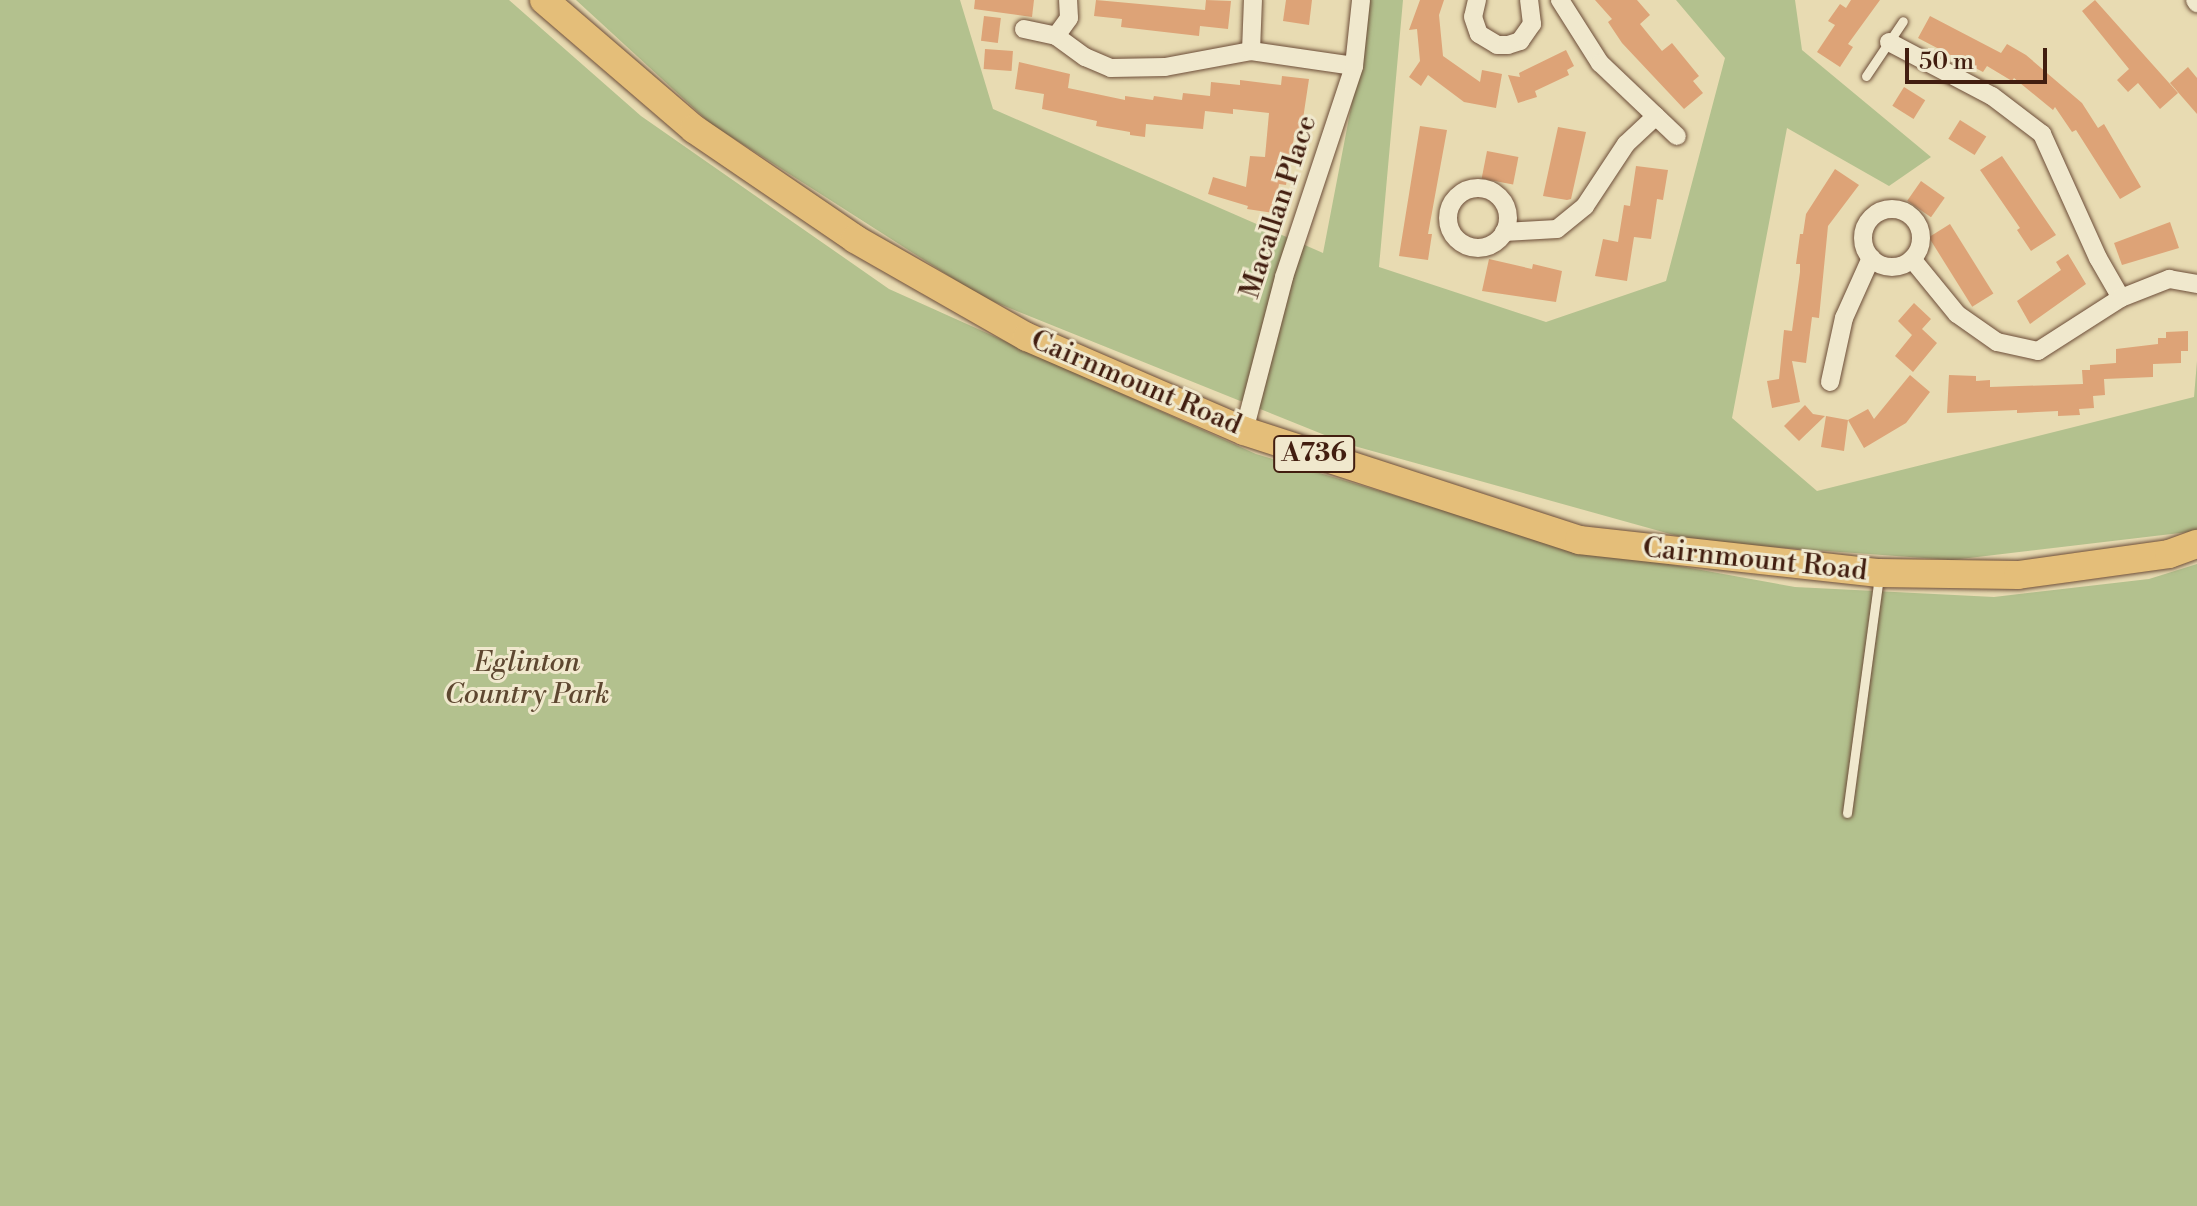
<!DOCTYPE html>
<style>
body{margin:0}
#map{position:relative;width:2197px;height:1206px;overflow:hidden;background:#e8dbb2;font-family:"Libre Bodoni",serif}
div>[style]{position:absolute}
[style*='--x']{left:calc(var(--x)*1px);top:calc(var(--y)*1px);width:calc(var(--w)*1px);rotate:calc(var(--a)*1deg)}
.green>*{inset:0;background:#b3c18e}
.building>*{inset:0;background:#dda377;transform-origin:0 0}
.roads{filter:drop-shadow(0 0 2px #6c4d38) drop-shadow(0 0 2px #6c4d38)}
.service>*{height:9px;margin:-4.5px;padding:0 4.5px;transform-origin:4.5px;border-radius:4.5px;background:#f0e8cd}
.minor>*{height:18px;margin:-9px;padding:0 9px;transform-origin:9px;border-radius:9px;background:#f0e8cd}
.minor>.ring{margin:-9px;padding:0;box-sizing:content-box;background:none;border:18px solid #f0e8cd;border-radius:50%}
.primary>*{height:28px;margin:-14px;padding:0 14px;transform-origin:14px;border-radius:14px;background:#e4be79}
span{translate:-50% -50%;white-space:nowrap;text-align:center;line-height:1.15;-webkit-text-stroke:6px #f0e8cd;paint-order:stroke}
.shield-label span{padding:2px 6px;background:#f0e8cd;border:2px solid;border-radius:6px;-webkit-text-stroke-width:0}
.shield-label{font-size:26px;color:#421e10;font-weight:700}
.street-label{font-size:28px;color:#421e10}
.park-label{font-size:28px;color:#5e4730;font-style:italic}
.scale{position:absolute;left:1905px;top:48px;width:142px;height:36px;box-sizing:border-box;border:4px solid #421e10;border-top:0;padding-left:10px;font-size:24px;line-height:28px;white-space:nowrap;color:#421e10;-webkit-text-stroke:6px #f0e8cd;paint-order:stroke}
</style>
<div id="map">
<div class="green">
<i style="clip-path:polygon(0 0,509px 0,641px 116px,889px 289px,1256px 454px,1497px 526px,1646px 560px,1795px 587px,1994px 597px,2149px 579px,2197px 564px,2197px 1206px,0 1206px)"></i>
<i style="clip-path:polygon(576px 0,960px 0,993px 109px,1323px 253px,1367px 24px,1364px 0,1403px 0,1379px 267px,1546px 322px,1666px 281px,1725px 58px,1676px 0,1795px 0,1802px 50px,1931px 157px,1889px 186px,1787px 128px,1732px 418px,1817px 491px,2194px 397px,2197px 361px,2197px 531px,1952px 560px,1699px 542px,1347px 444px,982px 297px,711px 124px)"></i>
</div>
<div class="building">
<i style="clip-path:polygon(975px 0,1034px 0,1032px 17px,974px 9px)"></i>
<i style="clip-path:polygon(1096px 0,1205px 10px,1206px 0,1231px 1px,1228px 29px,1200px 26px,1199px 36px,1121px 27px,1122px 19px,1094px 16px)"></i>
<i style="clip-path:polygon(1286px 0,1312px 0,1309px 25px,1283px 21px)"></i>
<i style="clip-path:polygon(1420px 0,1444px 0,1439px 15px,1443px 56px,1480px 82px,1482px 70px,1502px 74px,1496px 108px,1464px 102px,1428px 75px,1421px 86px,1409px 77px,1420px 61px,1417px 29px,1409px 30px)"></i>
<i style="clip-path:polygon(1595px 0,1637px 0,1650px 15px,1640px 24px,1662px 51px,1672px 43px,1699px 76px,1693px 81px,1703px 93px,1684px 109px,1622px 43px,1608px 22px,1612px 19px)"></i>
<i style="clip-path:polygon(1851px 0,1880px 0,1848px 44px,1853px 47px,1840px 67px,1817px 52px,1835px 25px,1828px 21px,1840px 4px,1846px 8px)"></i>
<i style="clip-path:polygon(2095px 0,2178px 93px,2160px 109px,2138px 83px,2128px 92px,2117px 80px,2129px 69px,2082px 11px)"></i>
<i style="left:984px;top:16px;width:17px;height:25px;rotate:7deg"></i>
<i style="clip-path:polygon(1930px 16px,2001px 53px,2007px 44px,2026px 55px,2082px 103px,2098px 128px,2104px 124px,2141px 187px,2120px 199px,2076px 130px,2072px 132px,2055px 107px,2053px 110px,2014px 78px,2012px 81px,1987px 66px,1983px 72px,1918px 38px)"></i>
<i style="left:985px;top:49px;width:28px;height:20px;rotate:4deg"></i>
<i style="clip-path:polygon(1566px 50px,1574px 66px,1567px 70px,1569px 75px,1535px 91px,1537px 97px,1518px 103px,1508px 75px,1520px 77px,1519px 73px)"></i>
<i style="clip-path:polygon(1019px 62px,1070px 74px,1068px 88px,1125px 100px,1125px 96px,1153px 100px,1154px 96px,1182px 100px,1183px 93px,1210px 96px,1211px 82px,1240px 85px,1240px 80px,1281px 85px,1282px 76px,1309px 79px,1301px 132px,1295px 131px,1286px 185px,1279px 184px,1274px 213px,1247px 209px,1248px 206px,1208px 194px,1213px 177px,1246px 187px,1250px 156px,1265px 157px,1269px 113px,1233px 109px,1233px 114px,1205px 111px,1203px 129px,1146px 124px,1145px 137px,1130px 135px,1130px 132px,1096px 126px,1097px 121px,1042px 109px,1044px 94px,1015px 89px)"></i>
<i style="clip-path:polygon(2188px 67px,2197px 78px,2197px 114px,2170px 83px)"></i>
<i style="left:1904px;top:87px;width:25px;height:22px;rotate:32deg"></i>
<i style="left:1960px;top:120px;width:31px;height:22px;rotate:32deg"></i>
<i style="clip-path:polygon(1420px 126px,1447px 130px,1428px 234px,1432px 234px,1428px 260px,1399px 256px)"></i>
<i style="clip-path:polygon(1558px 127px,1586px 132px,1571px 199px,1567px 200px,1543px 196px)"></i>
<i style="left:1487px;top:151px;width:32px;height:28px;rotate:11deg"></i>
<i style="clip-path:polygon(2002px 156px,2056px 235px,2031px 251px,2017px 230px,2020px 228px,1980px 170px)"></i>
<i style="clip-path:polygon(1636px 166px,1668px 170px,1663px 200px,1657px 199px,1651px 239px,1634px 237px,1627px 281px,1595px 276px,1603px 239px,1618px 242px,1624px 205px,1630px 206px)"></i>
<i style="clip-path:polygon(1835px 169px,1859px 185px,1828px 226px,1819px 318px,1812px 317px,1806px 363px,1792px 361px,1800px 402px,1772px 408px,1767px 381px,1779px 379px,1784px 330px,1792px 331px,1800px 272px,1800px 264px,1796px 264px,1800px 234px,1803px 234px,1806px 214px)"></i>
<i style="left:1921px;top:181px;width:29px;height:24px;rotate:35deg"></i>
<i style="clip-path:polygon(2170px 222px,2179px 248px,2122px 265px,2114px 243px)"></i>
<i style="left:1950px;top:224px;width:82px;height:25px;rotate:58deg"></i>
<i style="clip-path:polygon(2068px 254px,2086px 284px,2030px 324px,2017px 301px,2061px 270px,2056px 262px)"></i>
<i style="clip-path:polygon(1489px 259px,1532px 269px,1533px 264px,1562px 271px,1556px 302px,1482px 291px)"></i>
<i style="clip-path:polygon(1914px 303px,1931px 319px,1922px 329px,1937px 343px,1913px 372px,1895px 356px,1912px 335px,1898px 321px)"></i>
<i style="clip-path:polygon(2188px 331px,2188px 351px,2181px 351px,2181px 363px,2153px 364px,2153px 377px,2104px 379px,2105px 395px,2093px 396px,2094px 408px,2079px 409px,2080px 415px,2058px 416px,2058px 411px,2017px 413px,2017px 410px,1947px 413px,1949px 375px,1976px 376px,1976px 381px,1990px 380px,1990px 387px,2083px 384px,2082px 370px,2090px 370px,2090px 365px,2116px 363px,2116px 349px,2158px 344px,2158px 338px,2166px 338px,2166px 332px)"></i>
<i style="clip-path:polygon(1910px 375px,1930px 392px,1906px 423px,1864px 448px,1848px 420px,1844px 451px,1821px 447px,1826px 416px,1848px 420px,1868px 409px,1874px 419px)"></i>
<i style="clip-path:polygon(1805px 405px,1813px 414px,1825px 416px,1799px 441px,1784px 426px)"></i>
</div>
<div class="roads">
<div class="service">
<i style="--x:1866;--y:76;--w:66;--a:-56.1"></i>
<i style="--x:1847;--y:813;--w:238;--a:-82.3"></i>
</div>
<div class="minor">
<i style="--x:1477;--y:0;--w:17;--a:103"></i>
<i style="--x:1473;--y:17;--w:18;--a:71"></i>
<i style="--x:1479;--y:34;--w:21;--a:31"></i>
<i style="--x:1497;--y:45;--w:11;--a:0"></i>
<i style="--x:1508;--y:45;--w:13;--a:-18"></i>
<i style="--x:1520;--y:41;--w:21;--a:-55"></i>
<i style="--x:1532;--y:24;--w:24;--a:-97"></i>
<i style="--x:1560;--y:0;--w:75;--a:57.6"></i>
<i style="--x:1600;--y:63;--w:106;--a:43.5"></i>
<i style="--x:2195;--y:0;--w:4;--a:56"></i>
<i style="--x:1024;--y:29;--w:33;--a:12"></i>
<i style="--x:1056;--y:36;--w:36;--a:36"></i>
<i style="--x:1085;--y:57;--w:28;--a:23"></i>
<i style="--x:1111;--y:68;--w:54;--a:-1.1"></i>
<i style="--x:1165;--y:67;--w:87;--a:-10.5"></i>
<i style="--x:1251;--y:51;--w:104;--a:8.3"></i>
<i style="--x:1056;--y:36;--w:22;--a:-54"></i>
<i style="--x:1069;--y:18;--w:18;--a:-93"></i>
<i style="--x:1889;--y:42;--w:116;--a:27.7"></i>
<i style="--x:1992;--y:96;--w:63;--a:37.2"></i>
<i style="--x:2042;--y:134;--w:136;--a:65.7"></i>
<i style="--x:2098;--y:258;--w:46;--a:60.1"></i>
<i style="--x:1251;--y:51;--w:51;--a:-87.8"></i>
<i class="ring" style="left:1448px;top:188px;width:42px;height:42px"></i>
<i class="ring" style="left:1863px;top:209px;width:40px;height:40px"></i>
<i style="--x:1504;--y:232;--w:53;--a:-3.2"></i>
<i style="--x:1557;--y:229;--w:36;--a:-39"></i>
<i style="--x:1585;--y:206;--w:74;--a:-56.5"></i>
<i style="--x:1626;--y:144;--w:41;--a:-43"></i>
<i style="--x:1912;--y:259;--w:71;--a:50.7"></i>
<i style="--x:1957;--y:314;--w:49;--a:35"></i>
<i style="--x:1997;--y:342;--w:42;--a:12.4"></i>
<i style="--x:2038;--y:351;--w:98;--a:-32.6"></i>
<i style="--x:2121;--y:298;--w:52;--a:-21.6"></i>
<i style="--x:2169;--y:279;--w:28;--a:10"></i>
<i style="--x:1830;--y:382;--w:66;--a:-77.7"></i>
<i style="--x:1844;--y:318;--w:66;--a:-65.8"></i>
<i style="--x:1244;--y:431;--w:159;--a:-75.4"></i>
<i style="--x:1284;--y:277;--w:222;--a:-71.6"></i>
<i style="--x:1354;--y:66;--w:66;--a:-83.9"></i>
</div>
<div class="primary">
<i style="--x:544;--y:0;--w:198;--a:40.7"></i>
<i style="--x:694;--y:129;--w:195;--a:34.3"></i>
<i style="--x:855;--y:239;--w:198;--a:29.7"></i>
<i style="--x:1027;--y:337;--w:236;--a:23.4"></i>
<i style="--x:1244;--y:431;--w:352;--a:18"></i>
<i style="--x:1579;--y:540;--w:302;--a:6.3"></i>
<i style="--x:1879;--y:573;--w:139;--a:0.8"></i>
<i style="--x:2018;--y:575;--w:152;--a:-7.9"></i>
<i style="--x:2169;--y:554;--w:30;--a:-20"></i>
</div>
</div>
<div class="shield-label">
<span style="left:1314px;top:454px">A736</span>
</div>
<div class="street-label">
<span style="left:1279px;top:207px;rotate:-72deg">Macallan Place</span>
<span style="left:1136px;top:383px;rotate:23deg">Cairnmount Road</span>
<span style="left:1755px;top:560px;rotate:6deg">Cairnmount Road</span>
</div>
<div class="park-label">
<span style="left:527px;top:679px">Eglinton<br>Country Park</span>
</div>
<div class="scale">50 m</div>
</div>
